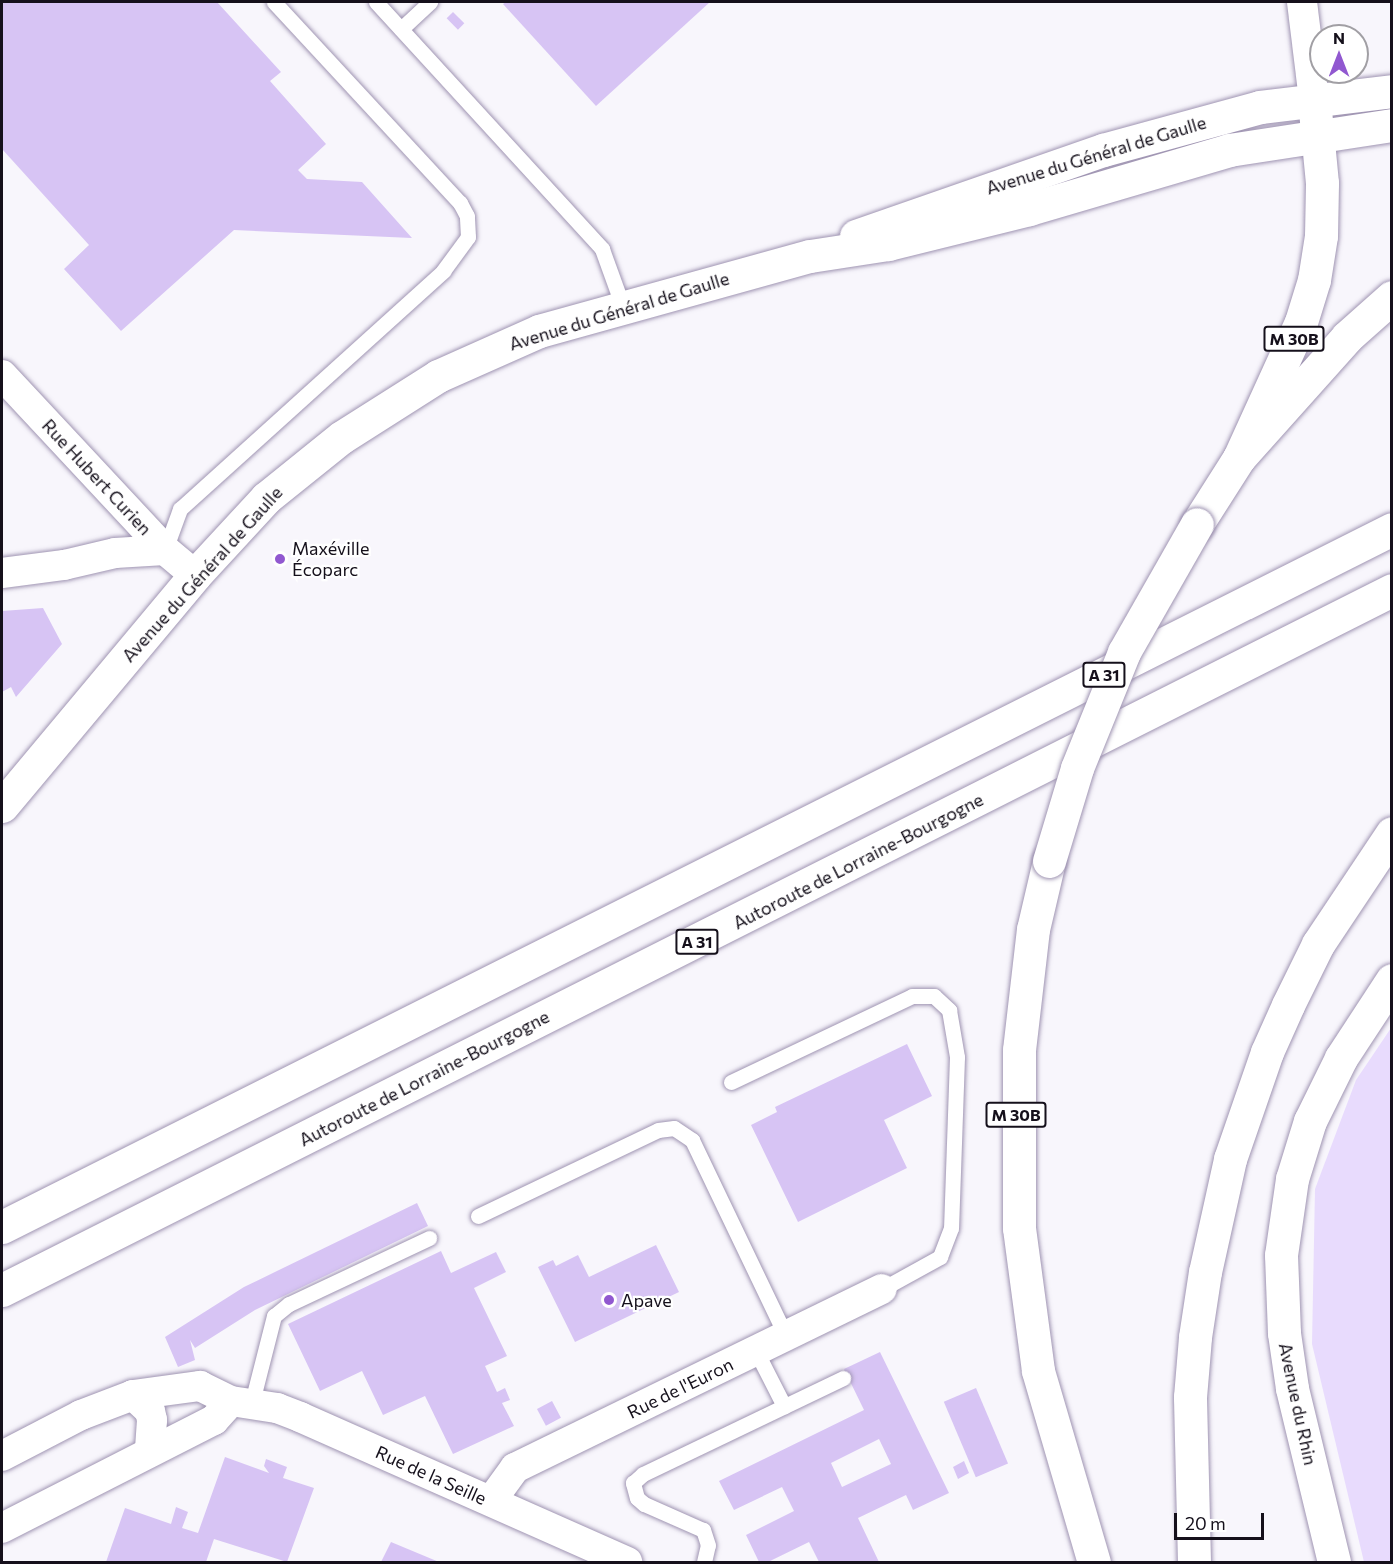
<!DOCTYPE html>
<meta charset="utf-8">
<style>
body{margin:0}
#map{position:relative;width:1393px;height:1564px;overflow:hidden;background:#f8f6fc;font-family:Commissioner,sans-serif}
div>[style]{position:absolute}
[style*='--x']{left:calc(var(--x)*1px);top:calc(var(--y)*1px);width:calc(var(--w)*1px);rotate:calc(var(--a)*1deg)}
.green>*{inset:0;background:#e8dbfd}
.building>*{inset:0;background:#d7c4f4;transform-origin:0 0}
.roads{filter:drop-shadow(0 0 2px #9f94b2) drop-shadow(0 0 2px #9f94b2)}
.lane>*{height:15px;margin:-7.5px;padding:0 7.5px;transform-origin:7.5px;border-radius:7.5px;background:#fff}
.street>*{height:30px;margin:-15px;padding:0 15px;transform-origin:15px;border-radius:15px;background:#fff}
.secondary>*{height:33px;margin:-16.5px;padding:0 16.5px;transform-origin:16.5px;border-radius:16.5px;background:#fff}
.primary>*{height:33px;margin:-16.5px;padding:0 16.5px;transform-origin:16.5px;border-radius:16.5px;background:#fff}
.highway>*{height:33px;margin:-16.5px;padding:0 16.5px;transform-origin:16.5px;border-radius:16.5px;background:#fff}
.bridges{filter:drop-shadow(0 0 2px #9f94b2) drop-shadow(0 0 2px #9f94b2)}
.primary-bridge>*{height:33px;margin:-16.5px;padding:0 16.5px;transform-origin:16.5px;border-radius:16.5px;background:#fff}
.dots>*{width:16px;height:16px;translate:-50% -50%;box-sizing:border-box;border:3px solid #fff;border-radius:50%}
span{translate:-50% -50%;white-space:nowrap;text-align:center;line-height:1.15;-webkit-text-stroke:4.5px #fff;paint-order:stroke}
.shield-label span{padding:2px 4px;background:#fff;border:2px solid;border-radius:4px;-webkit-text-stroke-width:0}
.shield-label{font-size:16px;color:#15101b;font-weight:700}
.street-label{font-size:18px;color:#15101b}
.poi-label{font-size:18px;color:#15101b}
.left{translate:0 -50%;text-align:left}
.frame{position:absolute;inset:0;border:3px solid #15101b;pointer-events:none}
.north{position:absolute;left:1309px;top:24px;width:60px;height:60px;box-sizing:border-box;background:#fff;border:2px solid #a19fa4;border-radius:50%;rotate:0deg;font-size:16px;font-weight:700;line-height:24px;text-align:center;color:#15101b}
.north::after{content:'';display:block;margin:auto;width:21px;height:27px;background:#9158d0;clip-path:polygon(50% 0,100% 100%,50% 72%,0 100%)}
.scale{position:absolute;left:1174px;top:1513px;width:90px;height:27px;box-sizing:border-box;border:3px solid #15101b;border-top:0;padding-left:8px;font-size:18px;line-height:21px;white-space:nowrap;color:#15101b;-webkit-text-stroke:4px #fff;paint-order:stroke}
</style>
<div id="map">
<div class="green">
<i style="clip-path:polygon(1391px 1028px,1391px 1562px,1364px 1562px,1312px 1344px,1315px 1189px,1356px 1080px)"></i>
</div>
<div class="building">
<i style="clip-path:polygon(2px 2px,217px 2px,281px 72px,270px 81px,326px 144px,298px 170px,307px 179px,362px 182px,412px 238px,234px 230px,121px 331px,64px 269px,89px 245px,2px 149px)"></i>
<i style="clip-path:polygon(506px 2px,710px 2px,596px 106px,503px 4px)"></i>
<i style="left:453px;top:12px;width:16px;height:9px;rotate:45deg"></i>
<i style="clip-path:polygon(43px 608px,62px 644px,16px 697px,11px 687px,2px 692px,2px 611px)"></i>
<i style="clip-path:polygon(907px 1044px,932px 1096px,884px 1120px,907px 1168px,798px 1222px,751px 1125px,777px 1112px,775px 1107px)"></i>
<i style="clip-path:polygon(417px 1203px,428px 1226px,255px 1310px,195px 1348px,190px 1340px,195px 1360px,178px 1367px,165px 1337px,244px 1287px)"></i>
<i style="clip-path:polygon(656px 1245px,679px 1292px,575px 1342px,538px 1267px,553px 1260px,556px 1266px,578px 1255px,589px 1277px)"></i>
<i style="clip-path:polygon(441px 1251px,451px 1273px,496px 1252px,506px 1272px,474px 1288px,507px 1356px,485px 1366px,497px 1392px,505px 1388px,510px 1400px,502px 1403px,514px 1426px,453px 1454px,425px 1396px,383px 1415px,362px 1371px,320px 1391px,288px 1324px)"></i>
<i style="clip-path:polygon(evenodd,880px 1352px,949px 1493px,913px 1510px,906px 1495px,858px 1518px,879px 1562px,819px 1562px,809px 1542px,768px 1562px,759px 1562px,746px 1535px,794px 1511px,782px 1487px,734px 1510px,719px 1481px,864px 1410px,844px 1369px,880px 1352px,879px 1439px,891px 1464px,842px 1487px,831px 1463px,879px 1439px)"></i>
<i style="left:976px;top:1388px;width:82px;height:35px;rotate:67deg"></i>
<i style="left:552px;top:1401px;width:19px;height:17px;rotate:62deg"></i>
<i style="clip-path:polygon(225px 1457px,269px 1473px,264px 1466px,266px 1459px,287px 1467px,283px 1478px,314px 1488px,287px 1562px,214px 1539px,206px 1562px,106px 1562px,125px 1508px,171px 1524px,176px 1507px,188px 1512px,182px 1528px,198px 1533px)"></i>
<i style="clip-path:polygon(964px 1461px,969px 1473px,958px 1479px,953px 1467px)"></i>
<i style="clip-path:polygon(391px 1542px,439px 1562px,381px 1562px)"></i>
</div>
<div class="roads">
<div class="lane">
<i style="--x:376;--y:2;--w:335;--a:47.5"></i>
<i style="--x:602;--y:249;--w:62;--a:70.1"></i>
<i style="--x:401;--y:29;--w:40;--a:-43"></i>
<i style="--x:165;--y:550;--w:44;--a:-69.9"></i>
<i style="--x:180;--y:509;--w:355;--a:-42.1"></i>
<i style="--x:443;--y:271;--w:42;--a:-53.7"></i>
<i style="--x:468;--y:237;--w:21;--a:-93"></i>
<i style="--x:467;--y:216;--w:15;--a:-118"></i>
<i style="--x:460;--y:203;--w:274;--a:-132.8"></i>
<i style="--x:731;--y:1082;--w:200;--a:-25.4"></i>
<i style="--x:912;--y:996;--w:22;--a:0"></i>
<i style="--x:934;--y:996;--w:21;--a:43"></i>
<i style="--x:949;--y:1010;--w:48;--a:80.3"></i>
<i style="--x:957;--y:1057;--w:171;--a:92"></i>
<i style="--x:951;--y:1228;--w:31;--a:111"></i>
<i style="--x:940;--y:1257;--w:66;--a:151.1"></i>
<i style="--x:478;--y:1216;--w:199;--a:-25.5"></i>
<i style="--x:658;--y:1130;--w:16;--a:-7"></i>
<i style="--x:674;--y:1128;--w:22;--a:34"></i>
<i style="--x:692;--y:1140;--w:217;--a:64.4"></i>
<i style="--x:756;--y:1351;--w:62;--a:63"></i>
<i style="--x:252;--y:1402;--w:89;--a:-75.7"></i>
<i style="--x:274;--y:1316;--w:19;--a:-39"></i>
<i style="--x:289;--y:1304;--w:155;--a:-25.2"></i>
<i style="--x:704;--y:1562;--w:17;--a:-77"></i>
<i style="--x:708;--y:1545;--w:16;--a:-108"></i>
<i style="--x:703;--y:1530;--w:64;--a:-156.2"></i>
<i style="--x:644;--y:1504;--w:9;--a:-139"></i>
<i style="--x:637;--y:1498;--w:16;--a:-105"></i>
<i style="--x:633;--y:1483;--w:13;--a:-42"></i>
<i style="--x:643;--y:1474;--w:222;--a:-25.6"></i>
</div>
<div class="street">
<i style="--x:1302;--y:2;--w:99;--a:83"></i>
<i style="--x:2;--y:375;--w:239;--a:47"></i>
<i style="--x:165;--y:550;--w:39;--a:40"></i>
<i style="--x:2;--y:573;--w:63;--a:-7.4"></i>
<i style="--x:64;--y:565;--w:52;--a:-13.2"></i>
<i style="--x:115;--y:553;--w:50;--a:-3.4"></i>
<i style="--x:133;--y:1395;--w:23;--a:43"></i>
<i style="--x:150;--y:1411;--w:9;--a:77"></i>
<i style="--x:152;--y:1420;--w:32;--a:94"></i>
<i style="--x:2;--y:1456;--w:89;--a:-27.4"></i>
<i style="--x:81;--y:1415;--w:56;--a:-21"></i>
<i style="--x:133;--y:1395;--w:68;--a:-7.7"></i>
<i style="--x:200;--y:1386;--w:34;--a:26"></i>
<i style="--x:231;--y:1401;--w:47;--a:8.7"></i>
<i style="--x:277;--y:1408;--w:25;--a:21"></i>
<i style="--x:300;--y:1417;--w:358;--a:23.9"></i>
<i style="--x:491;--y:1501;--w:41;--a:-54"></i>
<i style="--x:515;--y:1468;--w:408;--a:-26"></i>
<i style="--x:2;--y:1528;--w:238;--a:-27"></i>
<i style="--x:214;--y:1420;--w:25;--a:-48"></i>
</div>
<div class="secondary">
<i style="--x:856;--y:236;--w:262;--a:-19.2"></i>
<i style="--x:1103;--y:150;--w:163;--a:-15.3"></i>
<i style="--x:1260;--y:107;--w:133;--a:-6.9"></i>
<i style="--x:2;--y:806;--w:301;--a:-50.1"></i>
<i style="--x:195;--y:575;--w:105;--a:-47.3"></i>
<i style="--x:266;--y:498;--w:97;--a:-38.8"></i>
<i style="--x:342;--y:437;--w:114;--a:-32.4"></i>
<i style="--x:438;--y:376;--w:111;--a:-24"></i>
<i style="--x:539;--y:331;--w:281;--a:-15.5"></i>
<i style="--x:810;--y:256;--w:79;--a:-8.7"></i>
<i style="--x:888;--y:244;--w:145;--a:-13.9"></i>
<i style="--x:1029;--y:209;--w:209;--a:-16.4"></i>
<i style="--x:1229;--y:150;--w:165;--a:-8.7"></i>
<i style="--x:1334;--y:1562;--w:179;--a:-103.6"></i>
<i style="--x:1292;--y:1388;--w:56;--a:-98.3"></i>
<i style="--x:1284;--y:1333;--w:78;--a:-92.2"></i>
<i style="--x:1281;--y:1255;--w:77;--a:-81.8"></i>
<i style="--x:1292;--y:1179;--w:61;--a:-72.8"></i>
<i style="--x:1310;--y:1121;--w:70;--a:-63.8"></i>
<i style="--x:1341;--y:1058;--w:93;--a:-56.8"></i>
</div>
<div class="primary">
<i style="--x:1197;--y:524;--w:78;--a:-57.5"></i>
<i style="--x:1239;--y:458;--w:149;--a:-65.5"></i>
<i style="--x:1301;--y:322;--w:44;--a:-72.8"></i>
<i style="--x:1314;--y:280;--w:45;--a:-81"></i>
<i style="--x:1321;--y:236;--w:53;--a:-88.9"></i>
<i style="--x:1322;--y:183;--w:83;--a:-95.5"></i>
<i style="--x:1049;--y:861;--w:70;--a:103.2"></i>
<i style="--x:1033;--y:929;--w:122;--a:96.6"></i>
<i style="--x:1019;--y:1050;--w:178;--a:90"></i>
<i style="--x:1019;--y:1228;--w:144;--a:82.4"></i>
<i style="--x:1038;--y:1371;--w:199;--a:73.7"></i>
</div>
<div class="highway">
<i style="--x:1239;--y:458;--w:162;--a:-48.2"></i>
<i style="--x:1347;--y:337;--w:60;--a:-41.6"></i>
<i style="--x:2;--y:1227;--w:1555;--a:-26.66"></i>
<i style="--x:2;--y:1290;--w:1556;--a:-26.73"></i>
<i style="--x:1194;--y:1562;--w:165;--a:-91.4"></i>
<i style="--x:1190;--y:1397;--w:60;--a:-85.2"></i>
<i style="--x:1195;--y:1337;--w:66;--a:-81.3"></i>
<i style="--x:1205;--y:1272;--w:116;--a:-77.5"></i>
<i style="--x:1230;--y:1159;--w:113;--a:-70.9"></i>
<i style="--x:1267;--y:1052;--w:51;--a:-65.9"></i>
<i style="--x:1288;--y:1005;--w:68;--a:-63.8"></i>
<i style="--x:1318;--y:944;--w:133;--a:-56.3"></i>
</div>
</div>
<div class="bridges">
<div class="primary-bridge">
<i style="--x:1049;--y:861;--w:97;--a:-73.2"></i>
<i style="--x:1077;--y:768;--w:125;--a:-67.9"></i>
<i style="--x:1124;--y:652;--w:147;--a:-60.3"></i>
</div>
</div>
<div class="dots">
<i style="left:280px;top:559px;background:#9158d0"></i>
<i style="left:609px;top:1300px;background:#9158d0"></i>
</div>
<div class="shield-label">
<span style="left:1294px;top:339px">M 30B</span>
<span style="left:1104px;top:675px">A 31</span>
<span style="left:697px;top:942px">A 31</span>
<span style="left:1016px;top:1115px">M 30B</span>
</div>
<div class="street-label">
<span style="left:1096px;top:155px;rotate:-17deg">Avenue du Général de Gaulle</span>
<span style="left:619px;top:311px;rotate:-17deg">Avenue du Général de Gaulle</span>
<span style="left:97px;top:477px;rotate:47deg">Rue Hubert Curien</span>
<span style="left:202px;top:574px;rotate:-48deg">Avenue du Général de Gaulle</span>
<span style="left:858px;top:861px;rotate:-27deg">Autoroute de Lorraine-Bourgogne</span>
<span style="left:424px;top:1078px;rotate:-27deg">Autoroute de Lorraine-Bourgogne</span>
<span style="left:680px;top:1388px;rotate:-26deg">Rue de l'Euron</span>
<span style="left:1298px;top:1404px;rotate:78deg">Avenue du Rhin</span>
<span style="left:431px;top:1475px;rotate:24deg">Rue de la Seille</span>
</div>
<div class="poi-label">
<span class="left" style="left:292px;top:559px">Maxéville<br>Écoparc</span>
<span class="left" style="left:621px;top:1300px">Apave</span>
</div>
<div class="frame"></div>
<div class="north">N</div>
<div class="scale">20 m</div>
</div>
